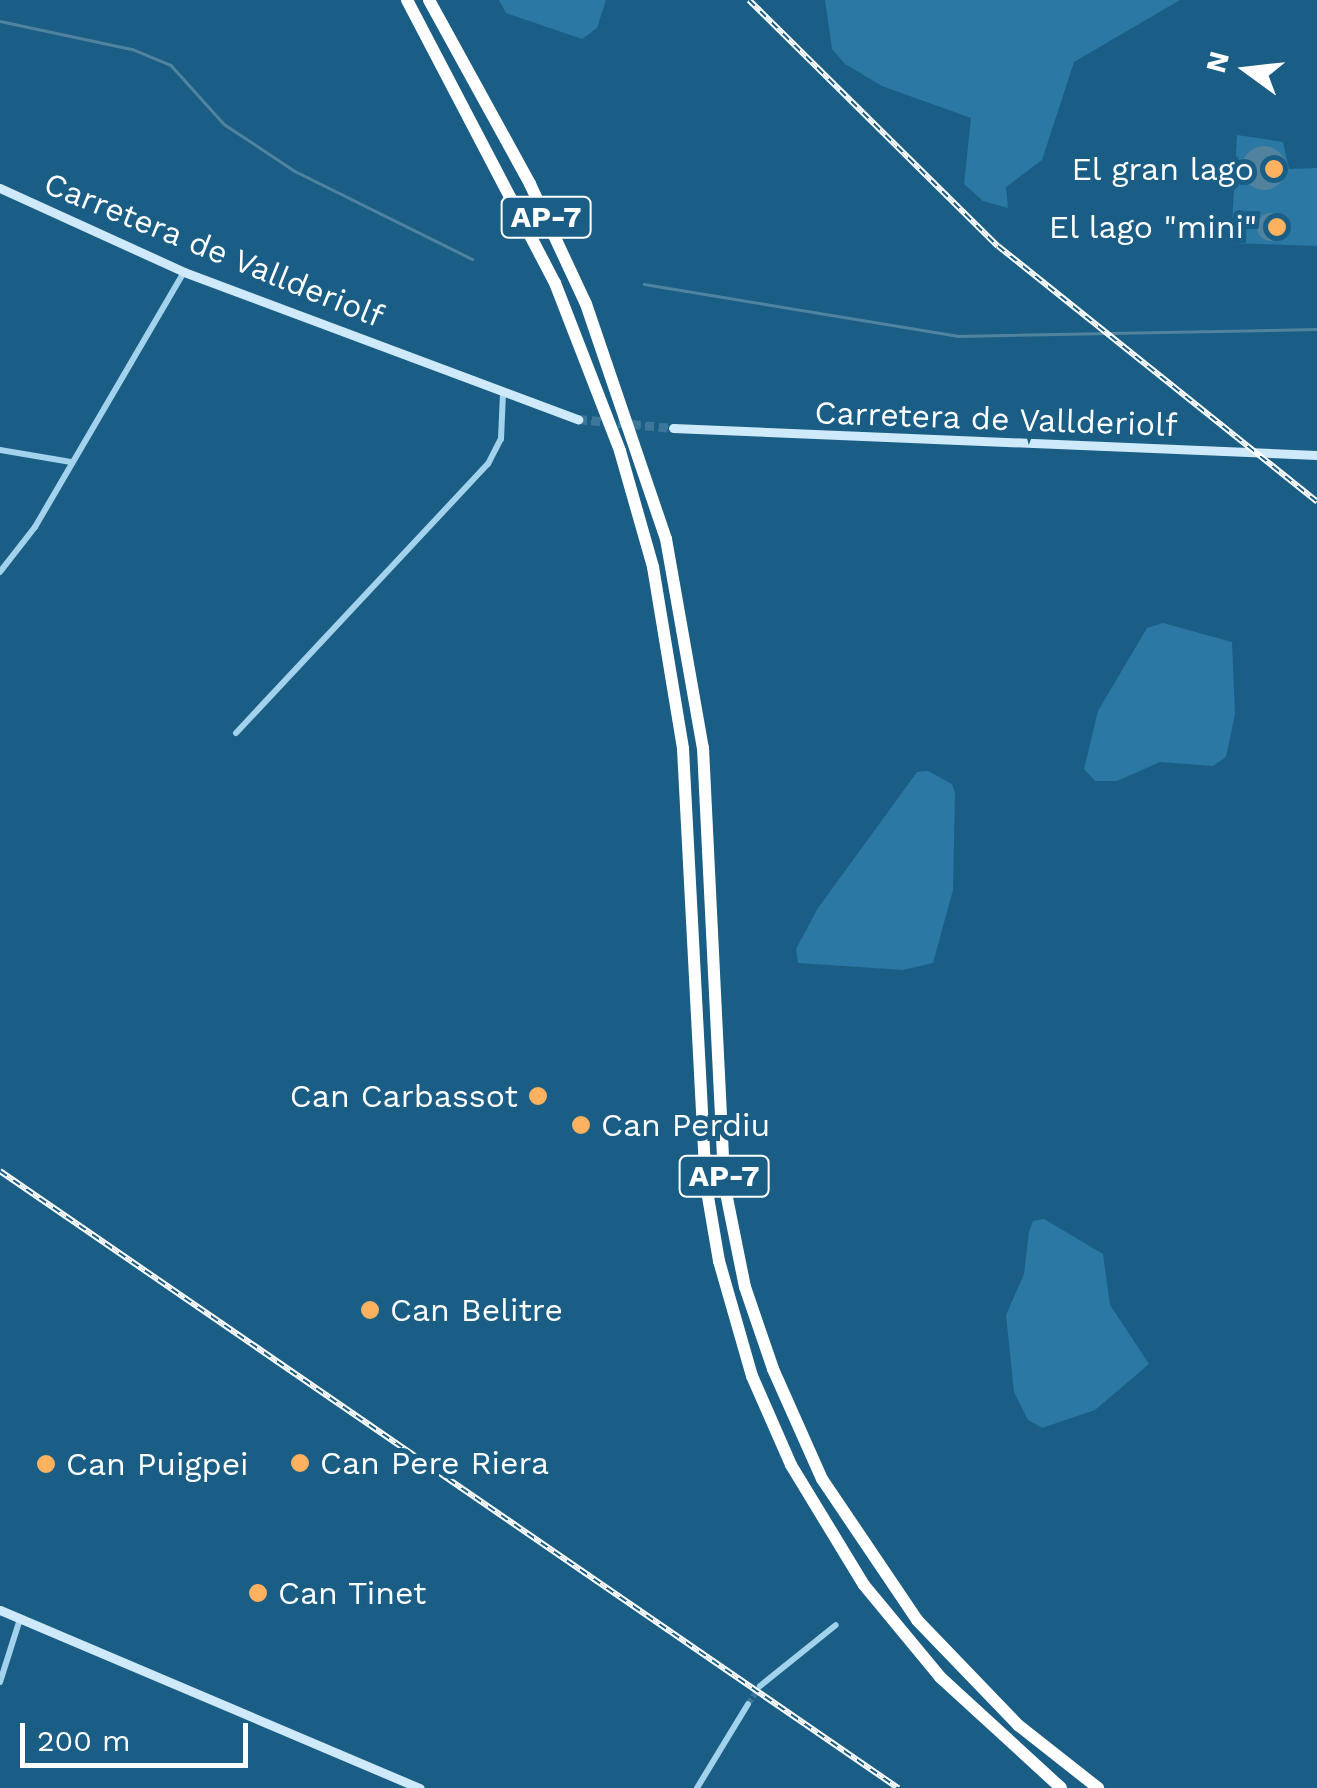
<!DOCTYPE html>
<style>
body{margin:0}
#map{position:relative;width:1317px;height:1788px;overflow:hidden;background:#1a5e86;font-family:"Work Sans",sans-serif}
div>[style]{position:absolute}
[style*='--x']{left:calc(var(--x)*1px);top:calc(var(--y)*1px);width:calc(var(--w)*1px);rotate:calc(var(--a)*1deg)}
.green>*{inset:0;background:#2a78a3}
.water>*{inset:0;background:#51839e}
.round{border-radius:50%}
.stream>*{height:2.5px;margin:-1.25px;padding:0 1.25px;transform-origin:1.25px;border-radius:1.25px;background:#51839e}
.street-tunnel>*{height:6px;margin-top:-3px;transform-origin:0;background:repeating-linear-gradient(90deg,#3c7698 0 6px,transparent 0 9px)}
.secondary-tunnel>*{height:9px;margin-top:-4.5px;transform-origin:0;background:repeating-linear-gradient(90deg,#3c7698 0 9px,transparent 0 13.5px)}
.street>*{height:6px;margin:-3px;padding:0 3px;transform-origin:3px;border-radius:3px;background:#a2d2ec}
.secondary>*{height:9px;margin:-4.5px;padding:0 4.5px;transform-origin:4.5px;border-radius:4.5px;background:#cee9f9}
.highway>*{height:12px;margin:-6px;padding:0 6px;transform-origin:6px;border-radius:6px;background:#fff}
.rail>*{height:6px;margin-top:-3px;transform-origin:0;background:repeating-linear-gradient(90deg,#1a5e86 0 8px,#fff 0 16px);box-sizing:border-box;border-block:2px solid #fff}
.dots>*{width:28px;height:28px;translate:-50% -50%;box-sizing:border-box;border:5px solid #1a5e86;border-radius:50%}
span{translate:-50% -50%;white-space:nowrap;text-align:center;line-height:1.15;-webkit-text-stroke:10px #1a5e86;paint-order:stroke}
.shield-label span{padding:2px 8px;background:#1a5e86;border:2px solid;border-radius:8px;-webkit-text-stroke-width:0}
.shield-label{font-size:30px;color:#fff;font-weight:700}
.poi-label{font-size:32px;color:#fff}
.right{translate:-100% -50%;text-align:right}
.left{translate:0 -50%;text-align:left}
.street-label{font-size:32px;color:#fff}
.north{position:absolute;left:1197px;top:20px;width:100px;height:100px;-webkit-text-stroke:8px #1a5e86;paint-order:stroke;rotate:285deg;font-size:28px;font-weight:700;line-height:40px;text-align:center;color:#fff}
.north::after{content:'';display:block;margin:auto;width:35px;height:45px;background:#fff;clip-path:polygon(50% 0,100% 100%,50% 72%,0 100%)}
.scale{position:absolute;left:20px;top:1723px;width:228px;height:45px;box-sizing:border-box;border:5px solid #fff;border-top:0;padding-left:12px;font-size:30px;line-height:35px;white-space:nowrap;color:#fff;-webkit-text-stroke:8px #1a5e86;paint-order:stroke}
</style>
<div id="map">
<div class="green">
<i style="clip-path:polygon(499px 0,606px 0,597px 28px,582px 39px,506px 13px)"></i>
<i style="clip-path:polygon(825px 0,1180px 0,1074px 62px,1042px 160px,1006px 187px,1008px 208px,983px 201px,964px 184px,971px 118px,882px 86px,845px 64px,832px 49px)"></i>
<i style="clip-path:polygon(1237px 135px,1283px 142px,1289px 169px,1317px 168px,1317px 246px,1231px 243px)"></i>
<i style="clip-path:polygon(1163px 623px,1232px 642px,1235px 714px,1226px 757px,1213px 766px,1160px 762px,1117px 781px,1095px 781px,1084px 769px,1098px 711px,1147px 628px)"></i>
<i style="clip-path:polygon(928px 771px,952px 784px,955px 793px,953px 890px,933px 963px,903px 970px,798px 963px,796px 949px,818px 908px,917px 772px)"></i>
<i style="clip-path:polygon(1044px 1219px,1103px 1254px,1110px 1305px,1149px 1364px,1095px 1410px,1042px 1428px,1028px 1420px,1014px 1392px,1006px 1315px,1024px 1274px,1029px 1232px,1033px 1221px)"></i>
</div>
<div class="water">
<i class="round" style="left:1242px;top:146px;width:44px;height:44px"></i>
<i class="round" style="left:1257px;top:213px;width:28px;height:28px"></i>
</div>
<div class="stream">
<i style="--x:0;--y:21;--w:135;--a:12"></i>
<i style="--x:132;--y:49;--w:42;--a:22.3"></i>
<i style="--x:171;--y:65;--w:79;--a:48.1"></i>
<i style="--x:224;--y:124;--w:85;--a:33.5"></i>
<i style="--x:295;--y:171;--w:198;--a:26.4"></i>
<i style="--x:644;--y:284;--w:317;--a:9.4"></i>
<i style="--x:957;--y:336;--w:360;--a:-1.1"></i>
</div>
<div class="street-tunnel">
<i style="--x:748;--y:1704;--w:22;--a:-56"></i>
</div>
<div class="secondary-tunnel">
<i style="--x:578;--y:419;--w:95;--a:5.4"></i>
</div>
<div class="street">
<i style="--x:0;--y:450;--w:72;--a:9.6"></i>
<i style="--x:0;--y:572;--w:57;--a:-52.1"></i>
<i style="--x:35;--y:527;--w:295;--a:-59.7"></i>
<i style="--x:236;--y:733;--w:369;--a:-46.9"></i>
<i style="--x:488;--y:464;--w:28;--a:-63"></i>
<i style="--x:501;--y:439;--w:46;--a:-87.5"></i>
<i style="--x:0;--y:1682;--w:66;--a:-72.4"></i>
<i style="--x:760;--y:1686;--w:97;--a:-38.8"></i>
<i style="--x:697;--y:1788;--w:98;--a:-58.7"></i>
</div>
<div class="secondary">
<i style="--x:0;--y:188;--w:202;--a:24.5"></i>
<i style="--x:184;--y:272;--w:421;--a:20.5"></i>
<i style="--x:673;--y:428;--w:645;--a:2.4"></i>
<i style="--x:0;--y:1610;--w:456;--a:23"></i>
</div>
<div class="highway">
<i style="--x:407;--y:0;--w:319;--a:62.4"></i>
<i style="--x:555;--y:283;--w:180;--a:68.8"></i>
<i style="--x:620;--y:451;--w:121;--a:74.1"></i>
<i style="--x:653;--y:567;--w:184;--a:80.6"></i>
<i style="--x:683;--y:749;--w:437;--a:87"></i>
<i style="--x:706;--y:1185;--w:77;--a:80.3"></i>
<i style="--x:719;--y:1261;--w:120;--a:74"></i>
<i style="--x:752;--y:1376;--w:97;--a:66.3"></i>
<i style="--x:791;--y:1465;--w:140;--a:58.7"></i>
<i style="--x:864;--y:1585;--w:119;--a:50.4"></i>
<i style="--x:940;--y:1677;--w:164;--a:42.5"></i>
<i style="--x:429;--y:0;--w:210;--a:61.2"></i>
<i style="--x:530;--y:184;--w:132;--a:65"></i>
<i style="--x:586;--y:304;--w:248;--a:71.2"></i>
<i style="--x:666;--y:539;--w:212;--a:80"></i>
<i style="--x:703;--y:748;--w:436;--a:87.2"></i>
<i style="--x:724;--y:1183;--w:106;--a:78.6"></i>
<i style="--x:745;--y:1287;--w:87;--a:71.1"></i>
<i style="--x:773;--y:1369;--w:120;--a:66"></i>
<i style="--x:822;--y:1479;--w:170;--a:56"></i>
<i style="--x:917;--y:1620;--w:146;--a:46.1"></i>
<i style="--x:1018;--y:1725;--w:102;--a:38.2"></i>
</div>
<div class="rail">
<i style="--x:749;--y:0;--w:350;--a:44.7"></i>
<i style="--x:998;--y:246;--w:409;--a:38.7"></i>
<i style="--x:0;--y:1171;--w:1090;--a:34.49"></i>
</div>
<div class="dots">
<i style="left:1274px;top:169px;background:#feb15e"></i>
<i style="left:1277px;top:227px;background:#feb15e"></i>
<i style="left:538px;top:1096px;background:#feb15e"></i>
<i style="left:581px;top:1125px;background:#feb15e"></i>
<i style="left:370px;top:1310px;background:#feb15e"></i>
<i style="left:300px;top:1463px;background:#feb15e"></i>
<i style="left:46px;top:1464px;background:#feb15e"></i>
<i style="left:258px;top:1593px;background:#feb15e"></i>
</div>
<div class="shield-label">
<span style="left:546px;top:217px">AP-7</span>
<span style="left:724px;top:1176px">AP-7</span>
</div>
<div class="poi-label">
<span class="right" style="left:1254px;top:169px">El gran lago</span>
<span class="right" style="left:1257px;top:227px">El lago "mini"</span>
<span class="right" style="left:518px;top:1096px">Can Carbassot</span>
<span class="left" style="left:601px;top:1125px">Can Perdiu</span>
<span class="left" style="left:390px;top:1310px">Can Belitre</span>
<span class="left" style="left:320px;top:1463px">Can Pere Riera</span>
<span class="left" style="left:66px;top:1464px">Can Puigpei</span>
<span class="left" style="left:278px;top:1593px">Can Tinet</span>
</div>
<div class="street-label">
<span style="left:214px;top:250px;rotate:22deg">Carretera de Vallderiolf</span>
<span style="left:996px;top:419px;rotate:2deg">Carretera de Vallderiolf</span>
</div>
<div class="north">N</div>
<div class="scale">200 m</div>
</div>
